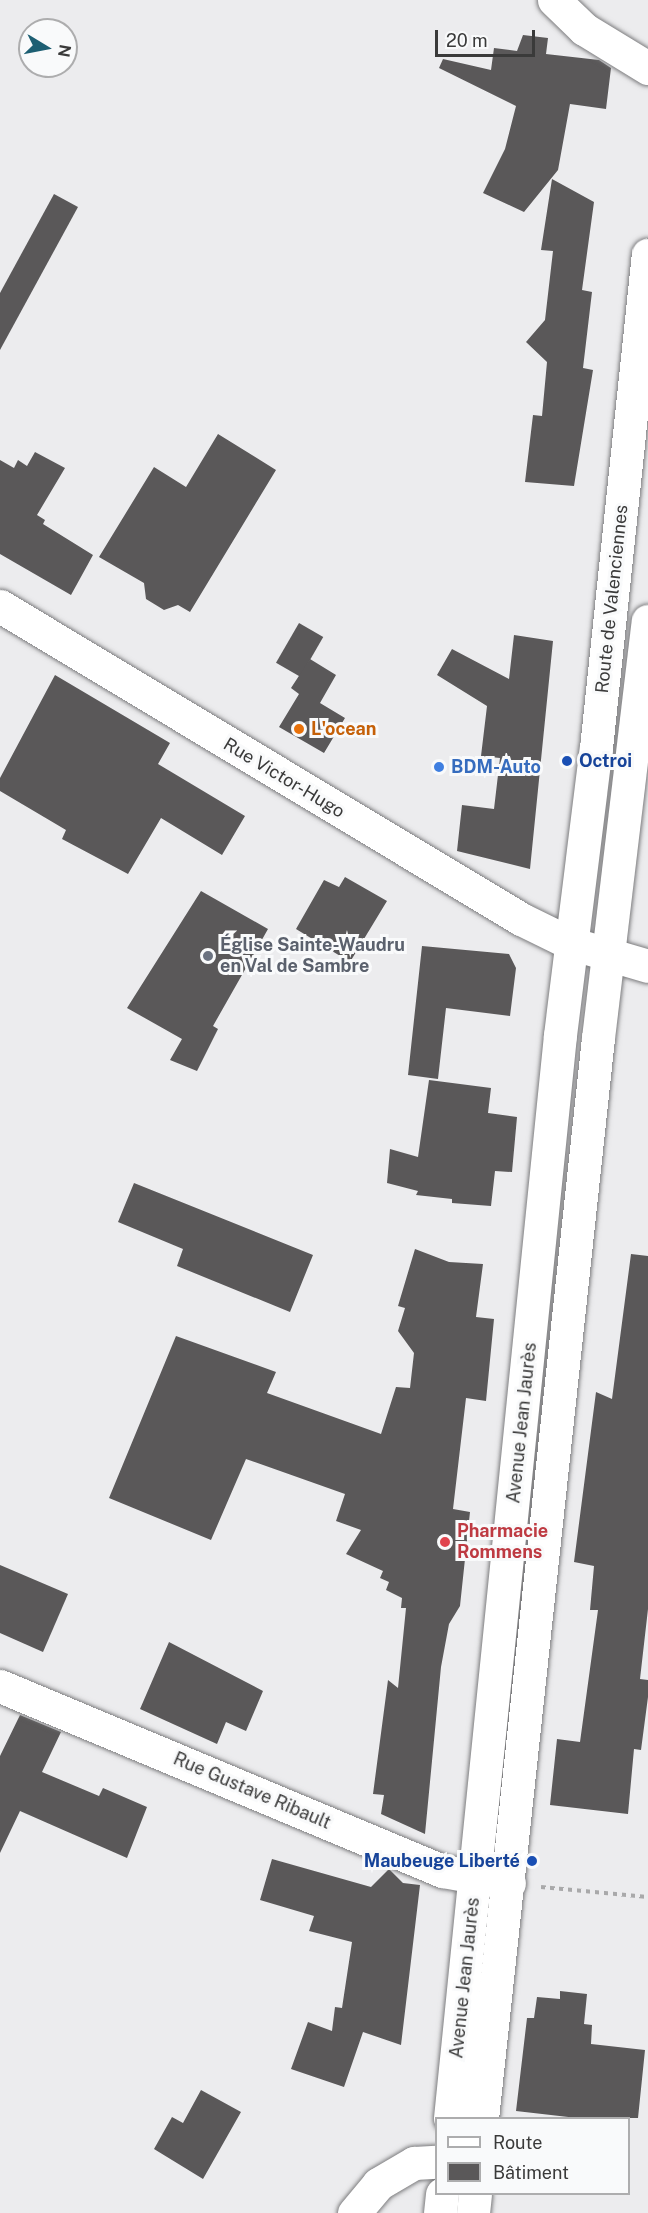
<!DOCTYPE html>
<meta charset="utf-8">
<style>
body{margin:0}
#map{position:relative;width:648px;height:2213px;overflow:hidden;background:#ececee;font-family:"Public Sans",sans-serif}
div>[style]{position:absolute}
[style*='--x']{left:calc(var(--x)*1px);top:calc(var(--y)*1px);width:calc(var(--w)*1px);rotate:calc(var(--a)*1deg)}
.building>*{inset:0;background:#5a5859;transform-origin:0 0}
.path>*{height:4px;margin-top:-2px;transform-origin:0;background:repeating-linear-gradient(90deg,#a9a9aa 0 4.5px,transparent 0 9px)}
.roads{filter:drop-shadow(0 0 2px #7c7c7e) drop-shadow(0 0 2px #7c7c7e)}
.minor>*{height:33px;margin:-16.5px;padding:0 16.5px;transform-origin:16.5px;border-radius:16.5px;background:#fff}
.major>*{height:33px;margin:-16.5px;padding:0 16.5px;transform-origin:16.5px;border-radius:16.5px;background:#fff}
.dots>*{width:16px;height:16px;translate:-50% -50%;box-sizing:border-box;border:3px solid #f9fafb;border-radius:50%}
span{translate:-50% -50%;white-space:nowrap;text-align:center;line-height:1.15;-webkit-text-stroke:6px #f9fafb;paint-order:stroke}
.street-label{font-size:18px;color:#3a3a3a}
.food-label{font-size:18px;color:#c56008;font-weight:700}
.left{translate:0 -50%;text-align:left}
.transit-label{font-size:18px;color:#164399;font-weight:700}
.right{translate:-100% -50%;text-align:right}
.shop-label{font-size:18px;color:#366cbe;font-weight:700}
.worship-label{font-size:18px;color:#5b616d;font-weight:700}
.health-label{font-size:18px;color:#be3a42;font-weight:700}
.legend{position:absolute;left:435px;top:2117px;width:195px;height:78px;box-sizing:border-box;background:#f9fafb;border:2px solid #adadae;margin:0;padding:8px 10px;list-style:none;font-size:18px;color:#3a3a3a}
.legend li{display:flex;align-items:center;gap:12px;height:30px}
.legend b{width:30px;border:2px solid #adadae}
.north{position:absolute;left:18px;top:18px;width:60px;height:60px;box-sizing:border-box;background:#f9fafb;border:2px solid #adadae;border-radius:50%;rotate:100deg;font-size:16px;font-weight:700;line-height:24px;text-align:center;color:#3a3a3a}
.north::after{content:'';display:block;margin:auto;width:21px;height:27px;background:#1d5f73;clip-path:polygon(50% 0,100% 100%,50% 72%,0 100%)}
.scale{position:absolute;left:435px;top:30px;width:100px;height:27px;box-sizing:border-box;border:3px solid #3a3a3a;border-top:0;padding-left:8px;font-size:18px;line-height:21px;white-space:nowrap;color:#3a3a3a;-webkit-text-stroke:4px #f9fafb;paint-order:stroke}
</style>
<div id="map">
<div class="building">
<i style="clip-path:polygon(523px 35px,548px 38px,546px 54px,599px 60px,611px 68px,606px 109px,570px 104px,558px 170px,524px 212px,483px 193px,505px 149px,516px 106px,439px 68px,443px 59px,491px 70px,494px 48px,517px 51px)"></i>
<i style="clip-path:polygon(552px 179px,594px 202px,582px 290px,592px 292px,583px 368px,593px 370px,574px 486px,525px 482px,533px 415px,542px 416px,547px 362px,526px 342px,545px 320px,553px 251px,541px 250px)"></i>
<i style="clip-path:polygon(54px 194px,78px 207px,0 350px,0 293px)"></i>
<i style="clip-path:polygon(218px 434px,276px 470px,190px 612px,178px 605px,164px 610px,146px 599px,144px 583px,99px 557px,154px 467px,186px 487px)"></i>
<i style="clip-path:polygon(35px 452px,65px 468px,37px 515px,45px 520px,43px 524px,93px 555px,71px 595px,0 554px,0 460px,14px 468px,18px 460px,27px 466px)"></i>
<i style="left:299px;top:623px;width:28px;height:46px;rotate:30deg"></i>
<i style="clip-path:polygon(514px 635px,553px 641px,530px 869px,457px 851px,462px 805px,494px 809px,500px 758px,481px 756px,487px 706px,437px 675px,452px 649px,509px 679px)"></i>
<i style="clip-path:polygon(310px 659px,336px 675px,320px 703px,345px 718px,324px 753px,279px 727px,299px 694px,291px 688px)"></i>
<i style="clip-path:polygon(55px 675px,170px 743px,158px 764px,245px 816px,222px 855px,161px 818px,128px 874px,62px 839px,66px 830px,0 791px,0 778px)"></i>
<i style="clip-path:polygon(345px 877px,387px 901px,350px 962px,296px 929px,324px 880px,339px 887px)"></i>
<i style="clip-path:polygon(201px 891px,268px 929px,213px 1026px,218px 1029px,197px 1071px,170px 1060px,182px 1039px,127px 1008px)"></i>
<i style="clip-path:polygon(422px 946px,509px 954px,516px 968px,510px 1016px,446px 1008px,438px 1079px,408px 1075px)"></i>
<i style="clip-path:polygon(429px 1080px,491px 1088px,488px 1113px,517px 1117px,512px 1172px,495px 1171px,491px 1206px,452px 1203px,452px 1199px,416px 1195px,418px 1191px,387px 1183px,390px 1149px,418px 1157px)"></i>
<i style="clip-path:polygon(134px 1183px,313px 1255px,290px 1312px,177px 1266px,183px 1249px,118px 1222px)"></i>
<i style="clip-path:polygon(415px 1249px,449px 1262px,483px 1264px,476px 1317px,494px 1319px,486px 1401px,466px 1398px,453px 1509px,470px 1512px,460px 1606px,449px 1624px,441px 1667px,425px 1834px,381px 1814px,384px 1795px,373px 1794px,388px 1680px,398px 1688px,406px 1608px,401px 1608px,402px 1598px,386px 1590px,389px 1582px,380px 1578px,383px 1571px,346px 1554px,361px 1530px,336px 1521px,345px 1494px,246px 1459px,211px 1540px,109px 1498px,176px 1336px,276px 1372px,267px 1393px,381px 1434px,396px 1387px,410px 1388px,414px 1353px,398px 1331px,405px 1308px,398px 1306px)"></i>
<i style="clip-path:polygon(631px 1254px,648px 1256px,648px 1609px,640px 1679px,648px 1680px,648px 1697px,641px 1750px,634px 1749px,628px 1814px,550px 1805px,557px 1739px,580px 1742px,598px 1610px,590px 1610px,594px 1566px,574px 1562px,596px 1392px,612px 1399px)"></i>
<i style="clip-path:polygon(0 1565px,68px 1594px,43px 1652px,0 1633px)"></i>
<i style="clip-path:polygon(169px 1642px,263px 1691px,246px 1731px,226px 1722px,217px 1744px,140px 1709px)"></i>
<i style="clip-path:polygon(20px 1715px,61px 1732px,42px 1772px,99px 1796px,103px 1788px,147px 1807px,127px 1858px,20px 1811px,0 1853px,0 1756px)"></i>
<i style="clip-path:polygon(272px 1859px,371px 1887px,389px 1869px,403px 1883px,420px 1885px,401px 2045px,363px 2032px,344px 2087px,291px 2069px,308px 2022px,332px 2031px,335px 2007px,342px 2008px,352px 1942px,309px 1931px,314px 1916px,260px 1900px)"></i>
<i style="clip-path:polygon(560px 1991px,587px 1994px,584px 2024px,592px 2025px,591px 2044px,645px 2050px,638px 2118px,577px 2118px,516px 2111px,527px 2018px,534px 2018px,537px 1997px,560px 1999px)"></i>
<i style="clip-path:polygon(201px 2090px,241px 2112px,203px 2179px,154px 2149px,172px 2117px,183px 2123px)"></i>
</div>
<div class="path">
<i style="--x:541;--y:1887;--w:107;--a:5.3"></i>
</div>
<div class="roads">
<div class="minor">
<i style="--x:554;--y:0;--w:42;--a:44"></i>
<i style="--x:584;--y:29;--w:75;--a:31.4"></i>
<i style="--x:0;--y:606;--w:608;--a:31"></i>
<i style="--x:521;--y:919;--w:55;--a:26.1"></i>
<i style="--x:570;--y:943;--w:81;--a:16.4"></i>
<i style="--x:0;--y:1686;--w:480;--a:22.7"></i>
<i style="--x:443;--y:1871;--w:67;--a:10.3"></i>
<i style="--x:354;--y:2213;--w:38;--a:-50"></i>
<i style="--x:378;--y:2184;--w:42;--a:-30.3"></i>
<i style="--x:414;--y:2163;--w:22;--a:-3"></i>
</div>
<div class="major">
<i style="--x:450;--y:2118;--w:1089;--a:-84.2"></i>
<i style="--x:560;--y:1035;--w:289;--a:-82.9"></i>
<i style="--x:596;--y:748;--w:496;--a:-84"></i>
<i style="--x:482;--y:2118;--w:1086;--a:-83.87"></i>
<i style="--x:598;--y:1038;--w:420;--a:-83.2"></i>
<i style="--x:440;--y:2213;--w:19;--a:-84"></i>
<i style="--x:473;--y:2213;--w:19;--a:-84"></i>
</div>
</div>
<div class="dots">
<i style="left:299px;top:729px;background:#e8710a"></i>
<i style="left:567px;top:761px;background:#1a4fb4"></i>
<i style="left:439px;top:767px;background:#3f7fe0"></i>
<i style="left:208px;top:956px;background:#6b7280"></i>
<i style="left:445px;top:1542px;background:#e0444e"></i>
<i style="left:532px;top:1861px;background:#1a4fb4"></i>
</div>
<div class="street-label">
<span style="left:612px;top:599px;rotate:-84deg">Route de Valenciennes</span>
<span style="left:284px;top:778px;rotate:31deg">Rue Victor-Hugo</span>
<span style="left:522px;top:1423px;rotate:-84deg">Avenue Jean Jaurès</span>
<span style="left:252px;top:1791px;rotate:23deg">Rue Gustave Ribault</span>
<span style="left:465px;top:1978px;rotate:-84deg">Avenue Jean Jaurès</span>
</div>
<div class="food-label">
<span class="left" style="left:311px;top:729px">L'ocean</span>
</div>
<div class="transit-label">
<span class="left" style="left:579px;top:761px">Octroi</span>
<span class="right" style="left:520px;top:1861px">Maubeuge Liberté</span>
</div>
<div class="shop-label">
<span class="left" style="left:451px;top:767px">BDM-Auto</span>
</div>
<div class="worship-label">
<span class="left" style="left:220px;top:956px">Église Sainte-Waudru<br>en Val de Sambre</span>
</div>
<div class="health-label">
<span class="left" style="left:457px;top:1542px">Pharmacie<br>Rommens</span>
</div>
<ul class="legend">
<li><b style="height:8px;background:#fff"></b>Route</li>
<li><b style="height:16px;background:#5a5859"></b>Bâtiment</li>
</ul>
<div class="north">N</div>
<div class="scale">20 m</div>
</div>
